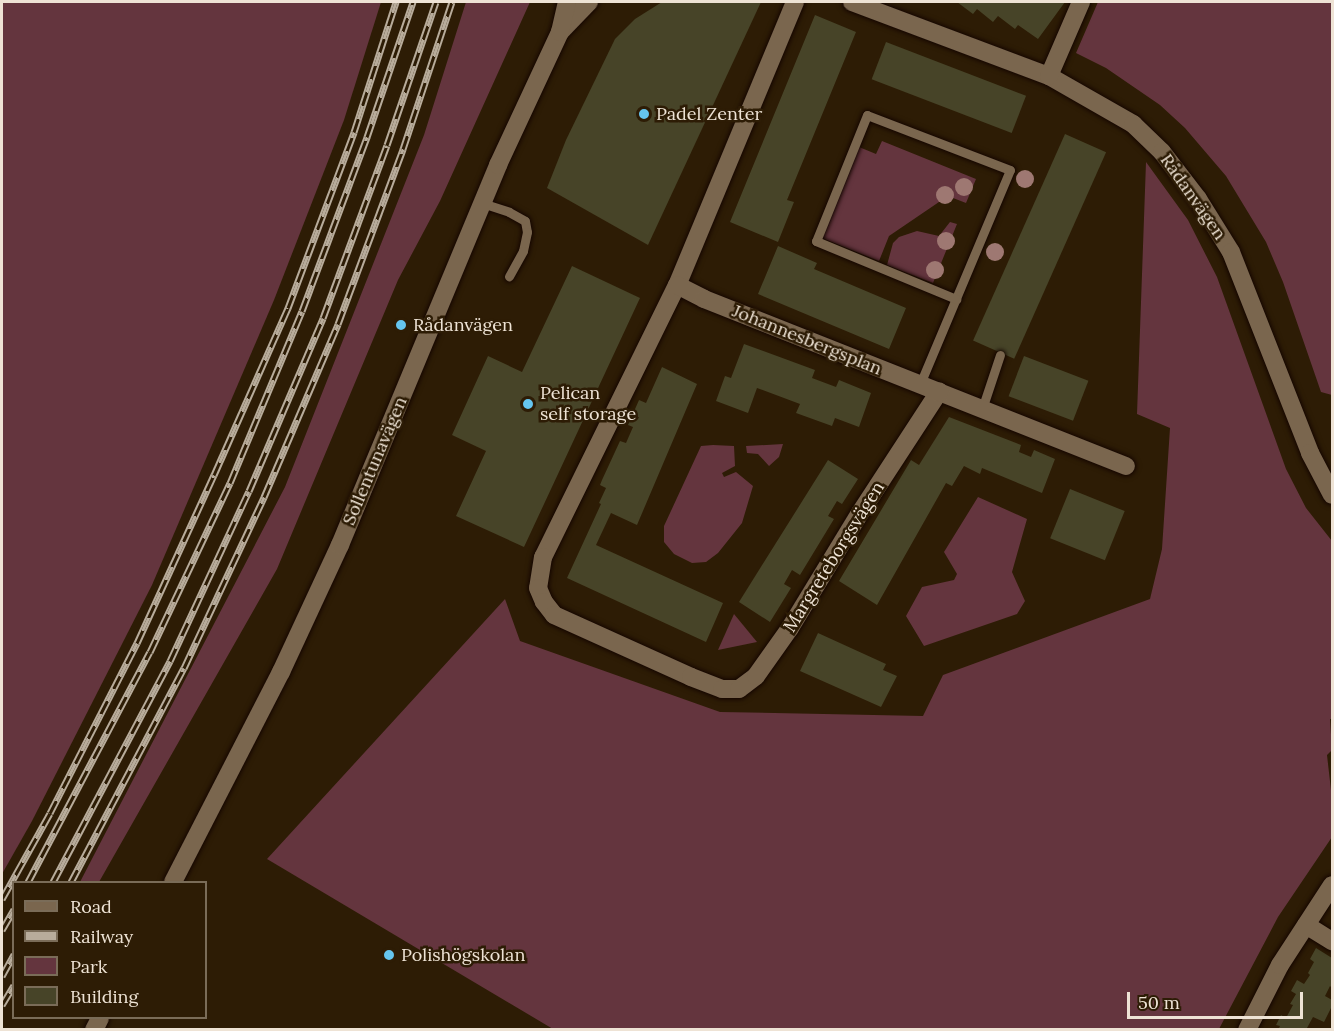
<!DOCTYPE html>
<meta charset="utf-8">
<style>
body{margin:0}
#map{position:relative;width:1334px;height:1031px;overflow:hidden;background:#2d1c05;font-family:Lora,serif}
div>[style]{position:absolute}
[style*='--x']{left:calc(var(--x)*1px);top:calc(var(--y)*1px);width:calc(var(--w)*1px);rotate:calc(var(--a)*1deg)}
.green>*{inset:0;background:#64353e}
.building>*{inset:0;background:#474428;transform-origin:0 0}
.roads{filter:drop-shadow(0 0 2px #150600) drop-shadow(0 0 2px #150600)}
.service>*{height:9px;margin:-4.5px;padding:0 4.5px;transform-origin:4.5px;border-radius:4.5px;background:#7a664e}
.minor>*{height:18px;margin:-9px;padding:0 9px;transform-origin:9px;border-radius:9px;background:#7a664e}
.tertiary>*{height:18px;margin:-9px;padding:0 9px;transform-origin:9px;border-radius:9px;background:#7a664e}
.rail>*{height:7px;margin-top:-3.5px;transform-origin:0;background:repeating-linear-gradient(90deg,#2d1c05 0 14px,#b8ac9b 0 28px);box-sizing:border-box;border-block:2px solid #b8ac9b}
.trees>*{width:18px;height:18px;margin:-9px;border-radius:50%;background:#9e7872}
.dots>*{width:16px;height:16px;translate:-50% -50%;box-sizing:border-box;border:3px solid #2d1c05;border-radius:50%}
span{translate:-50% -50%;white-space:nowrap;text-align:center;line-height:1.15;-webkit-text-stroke:5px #2d1c05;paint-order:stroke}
.poi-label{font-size:18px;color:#eee3d5}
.left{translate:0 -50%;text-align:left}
.street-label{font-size:18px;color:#eee3d5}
.frame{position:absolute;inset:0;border:3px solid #eee3d5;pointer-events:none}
.legend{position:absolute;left:12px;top:881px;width:195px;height:138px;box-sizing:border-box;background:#2d1c05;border:2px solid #7a6c58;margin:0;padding:8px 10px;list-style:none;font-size:18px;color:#eee3d5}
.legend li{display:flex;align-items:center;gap:12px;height:30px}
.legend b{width:30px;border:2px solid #7a6c58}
.scale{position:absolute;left:1127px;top:992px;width:176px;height:27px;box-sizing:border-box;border:3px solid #eee3d5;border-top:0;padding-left:8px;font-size:18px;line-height:21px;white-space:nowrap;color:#eee3d5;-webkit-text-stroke:4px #2d1c05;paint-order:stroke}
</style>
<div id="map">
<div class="green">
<i style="clip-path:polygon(2px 2px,381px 2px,344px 120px,274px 300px,152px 585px,32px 821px,2px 874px)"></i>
<i style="clip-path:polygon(466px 2px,530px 2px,440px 201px,398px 280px,277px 569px,99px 882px,80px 882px,285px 487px,424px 135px)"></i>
<i style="clip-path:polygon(1098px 2px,1332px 2px,1332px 395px,1321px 392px,1283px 282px,1266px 242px,1226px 176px,1185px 128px,1160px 105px,1106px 68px,1076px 53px)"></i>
<i style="clip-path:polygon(882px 141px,976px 179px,966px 203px,953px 198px,939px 202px,889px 236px,879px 261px,822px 238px,859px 147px,876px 154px)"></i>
<i style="clip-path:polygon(1146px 162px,1188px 220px,1217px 277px,1286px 469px,1306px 508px,1332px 541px,1332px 719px,1330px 719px,1332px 750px,1327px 755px,1332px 799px,1332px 837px,1278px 917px,1219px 1029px,553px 1029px,267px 859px,505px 599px,520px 641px,720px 712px,923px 716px,943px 675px,1150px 599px,1162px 549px,1170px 428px,1137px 414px)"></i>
<i style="clip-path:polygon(950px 222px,957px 224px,933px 283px,887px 265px,893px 243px,899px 237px,917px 231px,939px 236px)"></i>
<i style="clip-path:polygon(783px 444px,779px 457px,769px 466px,758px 454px,747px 453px,746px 446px)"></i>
<i style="clip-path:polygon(713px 445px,734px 446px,735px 466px,722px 473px,724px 477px,736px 472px,753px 486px,742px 523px,718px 553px,706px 562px,692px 563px,674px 554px,664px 542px,664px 526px,701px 446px)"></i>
<i style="clip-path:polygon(978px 497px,1027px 519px,1012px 572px,1025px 601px,1017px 614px,924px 646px,906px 616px,922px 587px,954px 580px,957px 574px,944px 552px)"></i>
<i style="clip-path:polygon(734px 614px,757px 642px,718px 650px)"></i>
</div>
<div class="building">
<i style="clip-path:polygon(662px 2px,761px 2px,648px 245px,547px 188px,566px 140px,615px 39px,635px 19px)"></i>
<i style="clip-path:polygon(957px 2px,1065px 2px,1038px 39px,1018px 25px,1015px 29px,998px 16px,993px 22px,977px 9px,973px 14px)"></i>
<i style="clip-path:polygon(815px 15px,856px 32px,787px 200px,794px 202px,778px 242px,730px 222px)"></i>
<i style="left:886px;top:42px;width:150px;height:40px;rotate:21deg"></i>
<i style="left:1065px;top:134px;width:45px;height:226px;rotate:24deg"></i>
<i style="clip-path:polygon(778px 246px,817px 263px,814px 269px,906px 308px,889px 349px,758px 294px)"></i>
<i style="clip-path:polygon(572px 266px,640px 298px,524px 547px,456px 516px,486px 451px,452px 435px,488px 356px,522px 372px)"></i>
<i style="clip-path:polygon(744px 344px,815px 370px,812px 378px,836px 387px,839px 380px,871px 393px,859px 427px,835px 418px,832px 426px,796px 413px,800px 404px,757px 388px,748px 413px,716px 401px,725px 376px,731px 378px)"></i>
<i style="left:1024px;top:356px;width:69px;height:43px;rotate:21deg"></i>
<i style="clip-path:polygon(662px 367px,697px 384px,637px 525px,611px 513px,596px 545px,723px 603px,706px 642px,567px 578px,601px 504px,599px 503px,606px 488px,600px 485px,602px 480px,620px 441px,626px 443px,633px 427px,628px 425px,639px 400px,646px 403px)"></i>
<i style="clip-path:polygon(949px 417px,1021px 445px,1019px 452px,1031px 457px,1034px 450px,1055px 459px,1042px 493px,982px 468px,980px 474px,964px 466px,952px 486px,946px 483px,877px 605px,839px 581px,911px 460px,919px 465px)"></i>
<i style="clip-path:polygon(828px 460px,858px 479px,842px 504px,837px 501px,828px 516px,834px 519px,800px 575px,792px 570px,784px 584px,791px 588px,770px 622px,739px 602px)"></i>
<i style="left:1070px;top:489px;width:59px;height:53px;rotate:22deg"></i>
<i style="clip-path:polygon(818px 633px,886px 664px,883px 670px,897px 676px,881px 707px,800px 671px)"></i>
<i style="clip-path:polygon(1316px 948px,1332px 958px,1332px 988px,1330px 986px,1325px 996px,1332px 1000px,1332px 1006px,1324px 1022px,1313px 1017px,1307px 1028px,1310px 1030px,1278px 1030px,1280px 1026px,1276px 1025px,1281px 1015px,1286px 1018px,1293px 1005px,1290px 1004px,1296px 994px,1291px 991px,1297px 980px,1304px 984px,1310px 975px,1308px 973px,1314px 962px,1310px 959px)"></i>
</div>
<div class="roads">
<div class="service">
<i style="--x:482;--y:203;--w:28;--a:18"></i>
<i style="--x:509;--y:212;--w:18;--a:29"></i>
<i style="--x:525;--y:221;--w:11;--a:80"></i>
<i style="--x:527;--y:232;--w:19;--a:102"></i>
<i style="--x:523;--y:251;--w:29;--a:119"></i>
<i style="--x:920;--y:384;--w:232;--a:-67.2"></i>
<i style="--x:1010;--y:170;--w:153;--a:-159"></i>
<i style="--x:867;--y:115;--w:136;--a:112"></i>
<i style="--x:816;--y:241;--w:152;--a:22.5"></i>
<i style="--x:982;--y:409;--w:57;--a:-71.6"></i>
</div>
<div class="minor">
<i style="--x:795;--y:2;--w:307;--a:112.6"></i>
<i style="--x:677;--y:285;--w:303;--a:116.2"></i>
<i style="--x:543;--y:557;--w:31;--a:99"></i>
<i style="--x:538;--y:588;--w:15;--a:67"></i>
<i style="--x:544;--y:602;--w:16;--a:52"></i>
<i style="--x:554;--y:615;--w:150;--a:24.3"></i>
<i style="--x:691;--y:677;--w:33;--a:21"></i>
<i style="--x:722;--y:689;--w:17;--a:0"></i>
<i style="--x:739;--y:689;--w:21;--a:-37"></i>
<i style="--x:756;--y:676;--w:59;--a:-54.7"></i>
<i style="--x:790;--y:628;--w:135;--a:-58.7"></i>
<i style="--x:860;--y:513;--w:145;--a:-56.9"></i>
<i style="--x:939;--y:392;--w:201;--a:21.6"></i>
<i style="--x:852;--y:2;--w:210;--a:20.6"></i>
<i style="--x:1049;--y:76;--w:97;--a:29.7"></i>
<i style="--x:1133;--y:124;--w:40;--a:44"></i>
<i style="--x:1162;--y:152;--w:59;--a:52.5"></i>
<i style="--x:1198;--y:199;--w:62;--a:58.1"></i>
<i style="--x:1231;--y:252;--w:216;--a:68.5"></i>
<i style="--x:1310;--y:453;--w:47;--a:62.4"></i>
<i style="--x:1049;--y:76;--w:81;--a:-66.6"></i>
<i style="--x:677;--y:285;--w:30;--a:27"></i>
<i style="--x:704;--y:299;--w:253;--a:21.6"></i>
<i style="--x:1306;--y:925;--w:31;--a:32"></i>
<i style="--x:1247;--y:1030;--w:73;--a:-63.1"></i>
<i style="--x:1280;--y:965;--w:95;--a:-57"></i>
</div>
<div class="tertiary">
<i style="--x:560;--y:32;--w:42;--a:-46"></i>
<i style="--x:173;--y:882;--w:236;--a:-62.8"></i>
<i style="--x:281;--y:672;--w:140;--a:-65.1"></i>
<i style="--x:340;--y:545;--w:412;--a:-67.4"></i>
<i style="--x:498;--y:165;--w:147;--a:-65"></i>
<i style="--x:560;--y:32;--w:31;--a:-77"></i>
<i style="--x:94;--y:1030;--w:13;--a:-63"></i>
</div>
</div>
<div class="rail">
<i style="--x:28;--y:882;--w:260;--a:-62.1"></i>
<i style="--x:150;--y:652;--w:187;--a:-64.7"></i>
<i style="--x:230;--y:483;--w:186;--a:-67.3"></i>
<i style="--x:302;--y:311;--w:186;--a:-69.5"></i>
<i style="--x:367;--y:137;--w:143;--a:-71.2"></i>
<i style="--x:53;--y:882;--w:250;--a:-62.1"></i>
<i style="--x:170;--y:661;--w:187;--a:-65.1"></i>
<i style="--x:249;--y:491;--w:188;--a:-66.8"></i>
<i style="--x:323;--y:318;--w:184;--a:-69.7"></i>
<i style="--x:387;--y:145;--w:151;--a:-71.1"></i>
<i style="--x:71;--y:882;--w:242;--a:-62.2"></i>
<i style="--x:184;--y:668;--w:189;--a:-64.9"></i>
<i style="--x:264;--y:497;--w:188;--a:-66.8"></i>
<i style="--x:338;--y:324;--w:187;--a:-69.6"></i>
<i style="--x:403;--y:149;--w:155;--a:-71.6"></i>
<i style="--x:2;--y:899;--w:98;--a:-60.8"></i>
<i style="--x:50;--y:813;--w:191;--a:-62.9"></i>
<i style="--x:137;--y:643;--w:185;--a:-65.4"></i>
<i style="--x:214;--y:475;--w:183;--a:-66.1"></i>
<i style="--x:288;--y:308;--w:188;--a:-69.4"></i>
<i style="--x:354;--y:132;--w:137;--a:-72.1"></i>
<i style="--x:2;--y:930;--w:24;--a:-60"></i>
<i style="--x:2;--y:976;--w:25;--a:-61"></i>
<i style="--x:2;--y:1005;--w:23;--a:-59"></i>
</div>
<div class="trees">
<i style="left:1025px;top:179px"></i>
<i style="left:964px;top:187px"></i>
<i style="left:945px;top:195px"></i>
<i style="left:946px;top:241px"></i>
<i style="left:995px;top:252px"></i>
<i style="left:935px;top:270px"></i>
</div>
<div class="dots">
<i style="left:644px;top:114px;background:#65c5ef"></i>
<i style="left:401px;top:325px;background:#65c5ef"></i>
<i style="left:528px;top:404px;background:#65c5ef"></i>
<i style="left:389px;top:955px;background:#65c5ef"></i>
</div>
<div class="poi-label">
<span class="left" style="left:656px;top:114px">Padel Zenter</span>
<span class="left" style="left:413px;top:325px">Rådanvägen</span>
<span class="left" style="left:540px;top:404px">Pelican<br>self storage</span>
<span class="left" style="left:401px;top:955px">Polishögskolan</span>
</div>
<div class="street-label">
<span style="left:1193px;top:197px;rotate:55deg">Rådanvägen</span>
<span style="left:807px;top:340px;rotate:22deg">Johannesbergsplan</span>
<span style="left:375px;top:461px;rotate:-67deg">Sollentunavägen</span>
<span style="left:834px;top:557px;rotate:-58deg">Margreteborgsvägen</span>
</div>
<div class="frame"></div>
<ul class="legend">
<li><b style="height:8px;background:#7a664e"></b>Road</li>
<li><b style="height:8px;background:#b8ac9b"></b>Railway</li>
<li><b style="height:16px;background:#64353e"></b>Park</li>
<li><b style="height:16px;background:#474428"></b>Building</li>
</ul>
<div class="scale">50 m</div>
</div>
